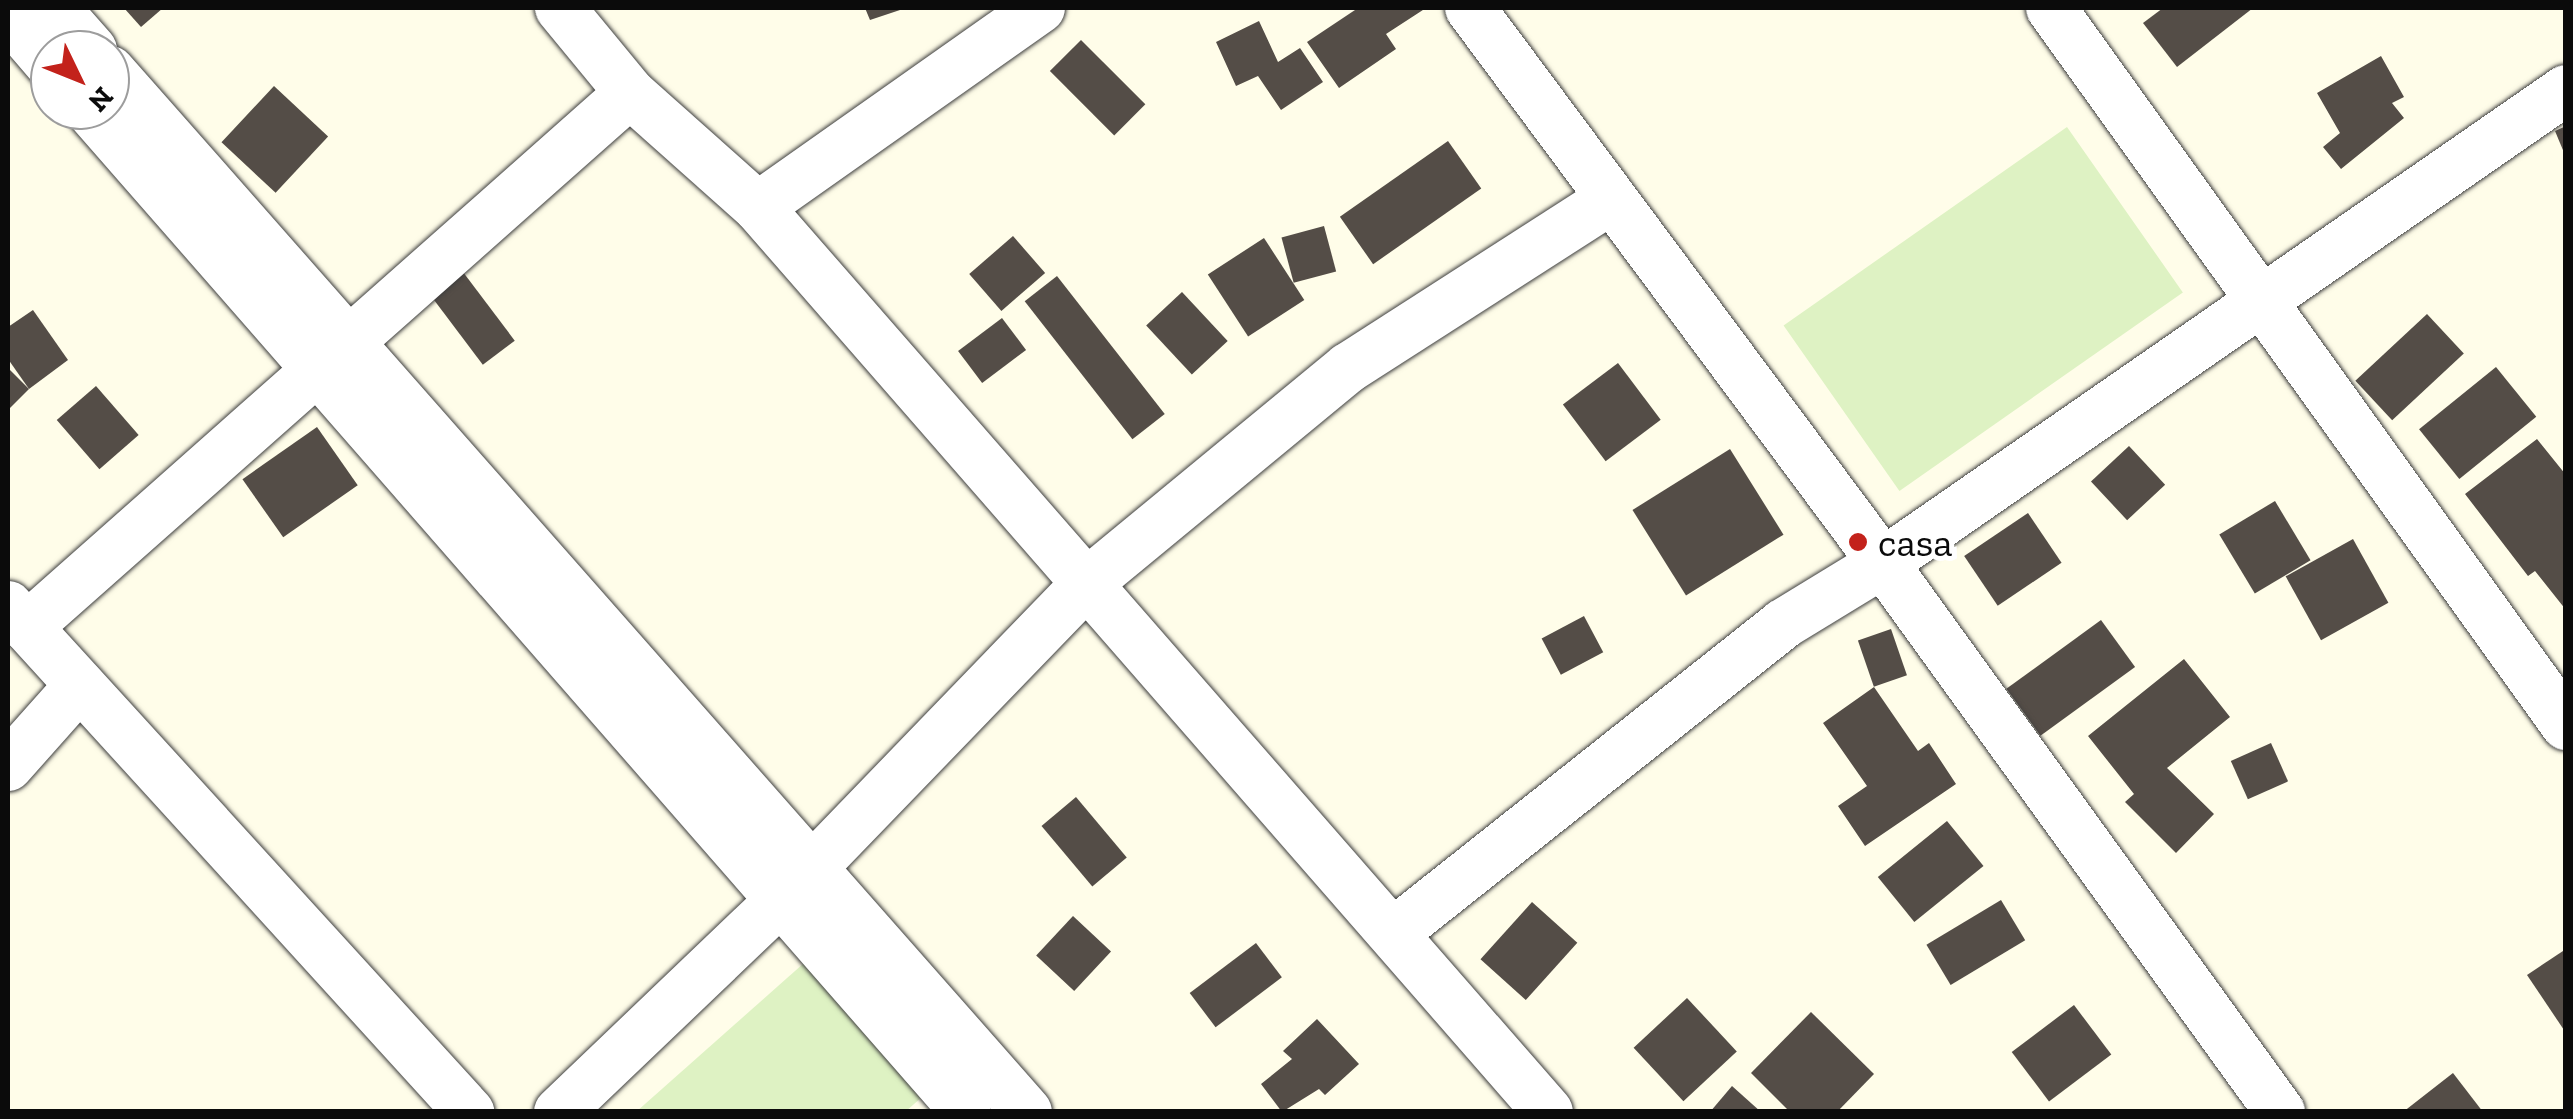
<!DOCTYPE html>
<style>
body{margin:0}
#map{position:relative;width:2573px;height:1119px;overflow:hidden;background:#fffde9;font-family:"Zilla Slab",serif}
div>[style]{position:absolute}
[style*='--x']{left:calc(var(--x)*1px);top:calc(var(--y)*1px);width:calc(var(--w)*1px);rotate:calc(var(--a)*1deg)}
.pitch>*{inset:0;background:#def2c3;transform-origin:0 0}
.building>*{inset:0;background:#544d47;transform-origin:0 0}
.roads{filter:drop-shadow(0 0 2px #3e3e3e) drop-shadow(0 0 2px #3e3e3e)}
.minor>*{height:50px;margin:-25px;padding:0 25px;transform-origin:25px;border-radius:25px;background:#fff}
.dots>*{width:28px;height:28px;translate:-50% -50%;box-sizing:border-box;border:5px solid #fff;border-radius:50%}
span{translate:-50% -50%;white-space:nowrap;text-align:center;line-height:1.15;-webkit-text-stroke:10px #fff;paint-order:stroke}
.poi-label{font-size:40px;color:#0b0b0b}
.left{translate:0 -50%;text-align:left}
.frame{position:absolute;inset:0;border:10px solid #0b0b0b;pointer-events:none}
.north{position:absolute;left:30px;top:30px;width:100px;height:100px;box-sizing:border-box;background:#fff;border:2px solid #9d9d9d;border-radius:50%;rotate:133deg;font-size:28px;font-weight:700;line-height:40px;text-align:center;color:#0b0b0b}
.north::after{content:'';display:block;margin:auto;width:35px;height:45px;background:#c3221b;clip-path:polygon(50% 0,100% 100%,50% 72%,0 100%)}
</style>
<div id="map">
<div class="pitch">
<i style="left:2067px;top:127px;width:202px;height:346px;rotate:55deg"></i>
<i style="clip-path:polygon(804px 963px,922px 1097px,905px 1112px,636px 1112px)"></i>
</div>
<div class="building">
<i style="clip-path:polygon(124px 8px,163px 8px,141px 27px)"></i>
<i style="clip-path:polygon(865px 8px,906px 8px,870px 20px)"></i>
<i style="clip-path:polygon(1358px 8px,1426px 8px,1386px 34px,1396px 49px,1339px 88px,1307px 42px)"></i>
<i style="clip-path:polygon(2163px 8px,2253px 8px,2177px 67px,2143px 23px)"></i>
<i style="clip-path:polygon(1259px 21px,1278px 62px,1300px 48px,1323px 82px,1281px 110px,1258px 76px,1236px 86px,1216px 42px)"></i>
<i style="left:1081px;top:40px;width:91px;height:44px;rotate:45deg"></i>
<i style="clip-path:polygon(2381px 56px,2404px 97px,2392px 103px,2404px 118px,2341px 169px,2323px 147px,2340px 133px,2317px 93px)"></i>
<i style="left:274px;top:86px;width:74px;height:77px;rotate:43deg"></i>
<i style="clip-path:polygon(2566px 126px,2566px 155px,2565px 155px,2555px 131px)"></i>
<i style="left:1448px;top:141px;width:58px;height:132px;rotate:55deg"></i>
<i style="left:1324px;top:226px;width:47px;height:44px;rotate:75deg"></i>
<i style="left:1013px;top:236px;width:49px;height:58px;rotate:49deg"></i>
<i style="left:1264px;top:238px;width:74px;height:67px;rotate:57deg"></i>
<i style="left:463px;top:272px;width:86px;height:40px;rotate:53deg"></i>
<i style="left:1057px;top:276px;width:175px;height:41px;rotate:52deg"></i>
<i style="left:1182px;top:292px;width:67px;height:49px;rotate:47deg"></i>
<i style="clip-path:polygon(33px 310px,68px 360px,29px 389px,8px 359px,8px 327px)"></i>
<i style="left:2427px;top:314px;width:54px;height:98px;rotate:47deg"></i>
<i style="left:1002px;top:318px;width:40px;height:55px;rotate:53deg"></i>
<i style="left:1618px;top:363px;width:71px;height:69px;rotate:53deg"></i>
<i style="left:2496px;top:367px;width:64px;height:99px;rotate:51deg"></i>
<i style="clip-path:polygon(8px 368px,29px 389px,8px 410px)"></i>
<i style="left:96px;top:386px;width:65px;height:52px;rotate:49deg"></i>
<i style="left:317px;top:427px;width:71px;height:91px;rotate:55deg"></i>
<i style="clip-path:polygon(2537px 439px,2566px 475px,2566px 610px,2535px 571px,2528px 576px,2465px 494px)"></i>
<i style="left:2129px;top:446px;width:53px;height:52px;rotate:47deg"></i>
<i style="left:1730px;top:449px;width:101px;height:115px;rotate:58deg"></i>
<i style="left:2275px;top:501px;width:69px;height:65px;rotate:59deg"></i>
<i style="left:2028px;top:513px;width:60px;height:77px;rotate:56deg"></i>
<i style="left:2353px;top:539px;width:73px;height:77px;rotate:61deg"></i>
<i style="left:1584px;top:616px;width:41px;height:48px;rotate:62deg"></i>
<i style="left:2101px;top:620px;width:58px;height:117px;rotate:54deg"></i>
<i style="left:1891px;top:629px;width:49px;height:35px;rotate:71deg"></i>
<i style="clip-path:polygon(2184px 659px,2230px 717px,2167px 768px,2214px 814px,2176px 853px,2125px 802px,2134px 794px,2088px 736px)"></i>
<i style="clip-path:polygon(1874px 687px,1918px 751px,1929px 743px,1956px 784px,1865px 846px,1838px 806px,1867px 786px,1823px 723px)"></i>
<i style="left:2271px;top:743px;width:42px;height:44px;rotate:66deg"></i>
<i style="left:1076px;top:797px;width:79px;height:45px;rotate:50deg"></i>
<i style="left:1947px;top:821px;width:58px;height:89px;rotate:51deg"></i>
<i style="left:2001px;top:900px;width:47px;height:87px;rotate:59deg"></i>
<i style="left:1532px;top:902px;width:61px;height:77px;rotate:42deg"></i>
<i style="left:1073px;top:916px;width:52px;height:54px;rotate:43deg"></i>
<i style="left:1256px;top:943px;width:43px;height:83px;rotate:53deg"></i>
<i style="clip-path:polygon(2566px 949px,2566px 1033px,2527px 975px)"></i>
<i style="left:1687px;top:998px;width:73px;height:73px;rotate:47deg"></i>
<i style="left:2074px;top:1005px;width:62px;height:78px;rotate:53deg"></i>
<i style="clip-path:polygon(1811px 1012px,1874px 1074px,1837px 1112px,1790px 1112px,1751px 1073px)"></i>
<i style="clip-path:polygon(1317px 1019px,1359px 1064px,1325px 1095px,1319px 1089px,1282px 1112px,1261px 1084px,1292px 1059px,1283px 1051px)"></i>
<i style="clip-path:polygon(2453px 1073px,2483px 1112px,2403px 1112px)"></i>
<i style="clip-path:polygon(1732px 1086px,1761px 1112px,1710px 1112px)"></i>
</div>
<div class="roads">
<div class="minor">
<i style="--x:55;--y:8;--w:56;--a:48.6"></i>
<i style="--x:560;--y:8;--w:110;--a:50.5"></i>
<i style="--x:630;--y:93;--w:171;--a:41.7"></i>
<i style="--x:758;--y:207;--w:1201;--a:48.88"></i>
<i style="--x:1470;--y:8;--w:692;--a:53.35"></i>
<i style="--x:1883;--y:563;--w:678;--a:54.13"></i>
<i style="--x:2051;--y:8;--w:883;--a:54.31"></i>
<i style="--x:8;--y:15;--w:65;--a:49.4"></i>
<i style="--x:110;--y:71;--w:1387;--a:48.62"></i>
<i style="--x:90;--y:110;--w:1331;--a:48.84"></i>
<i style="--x:758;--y:207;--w:345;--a:-35.2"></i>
<i style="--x:8;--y:606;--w:685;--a:47.66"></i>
<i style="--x:27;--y:627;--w:805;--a:-41.53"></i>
<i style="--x:8;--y:766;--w:108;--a:-48.4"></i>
<i style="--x:1396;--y:931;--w:494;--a:-38.4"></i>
<i style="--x:1783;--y:624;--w:117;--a:-31.4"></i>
<i style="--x:1883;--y:563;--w:831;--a:-34.7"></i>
<i style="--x:559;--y:1112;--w:304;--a:-43.7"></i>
<i style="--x:779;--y:902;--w:442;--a:-46"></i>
<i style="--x:1086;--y:584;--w:340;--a:-39.5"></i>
<i style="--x:1348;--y:368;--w:313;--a:-32.7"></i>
</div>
</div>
<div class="dots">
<i style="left:1858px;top:542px;background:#c3221b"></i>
</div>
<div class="poi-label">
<span class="left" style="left:1878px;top:542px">casa</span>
</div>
<div class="frame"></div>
<div class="north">N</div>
</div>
